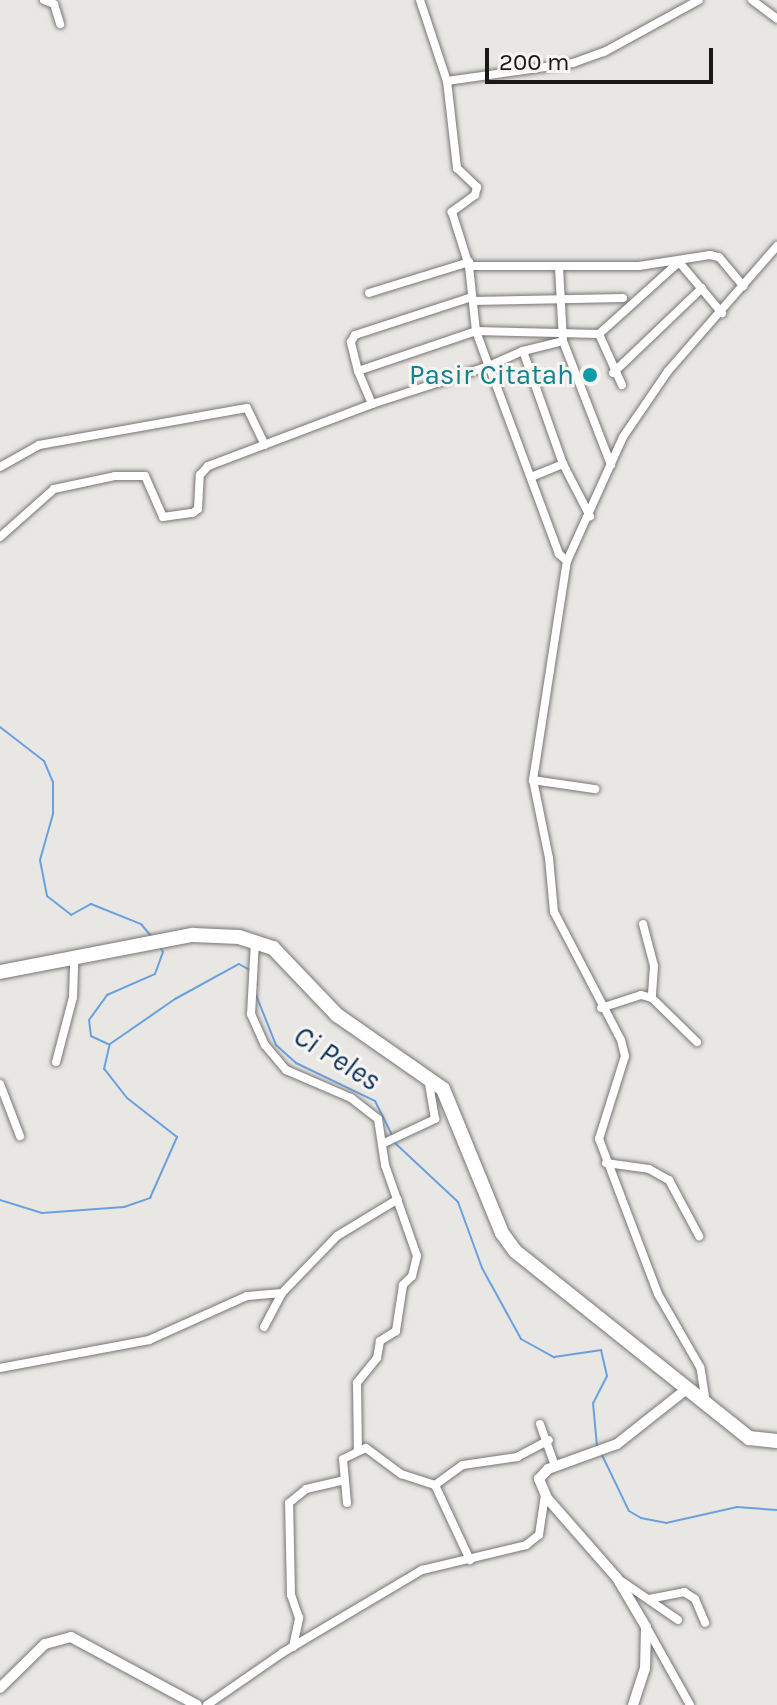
<!DOCTYPE html>
<style>
body{margin:0}
#map{position:relative;width:777px;height:1705px;overflow:hidden;background:#e9e7e4;font-family:Karla,sans-serif}
div>[style]{position:absolute}
[style*='--x']{left:calc(var(--x)*1px);top:calc(var(--y)*1px);width:calc(var(--w)*1px);rotate:calc(var(--a)*1deg)}
.stream>*{height:2px;margin:-1px;padding:0 1px;transform-origin:1px;border-radius:1px;background:#69a1de}
.roads{filter:drop-shadow(0 0 2px #787573) drop-shadow(0 0 2px #787573)}
.minor>*{height:8px;margin:-4px;padding:0 4px;transform-origin:4px;border-radius:4px;background:#fff}
.tertiary>*{height:10px;margin:-5px;padding:0 5px;transform-origin:5px;border-radius:5px;background:#fff}
.trunk>*{height:14px;margin:-7px;padding:0 7px;transform-origin:7px;border-radius:7px;background:#fff}
.dots>*{width:22px;height:22px;translate:-50% -50%;box-sizing:border-box;border:4px solid #f7f4f2;border-radius:50%}
span{translate:-50% -50%;white-space:nowrap;text-align:center;line-height:1.15;-webkit-text-stroke:6px #f7f4f2;paint-order:stroke}
.culture-label{font-size:28px;color:#0d838f}
.right{translate:-100% -50%;text-align:right}
.water-label{font-size:30px;color:#0d355d;font-style:italic}
.scale{position:absolute;left:485px;top:48px;width:228px;height:36px;box-sizing:border-box;border:4px solid #1a1918;border-top:0;padding-left:10px;font-size:24px;line-height:28px;white-space:nowrap;color:#1a1918;-webkit-text-stroke:6px #f7f4f2;paint-order:stroke}
</style>
<div id="map">
<div class="stream">
<i style="--x:0;--y:727;--w:56;--a:37.7"></i>
<i style="--x:44;--y:761;--w:23;--a:67"></i>
<i style="--x:53;--y:782;--w:32;--a:90"></i>
<i style="--x:53;--y:814;--w:48;--a:105.8"></i>
<i style="--x:40;--y:860;--w:37;--a:79"></i>
<i style="--x:47;--y:896;--w:31;--a:38"></i>
<i style="--x:71;--y:915;--w:23;--a:-29"></i>
<i style="--x:91;--y:904;--w:54;--a:21.8"></i>
<i style="--x:141;--y:924;--w:16;--a:50"></i>
<i style="--x:255;--y:973;--w:12;--a:81"></i>
<i style="--x:256;--y:995;--w:54;--a:68.2"></i>
<i style="--x:276;--y:1045;--w:27;--a:42"></i>
<i style="--x:296;--y:1063;--w:88;--a:25.7"></i>
<i style="--x:375;--y:1101;--w:40;--a:63.4"></i>
<i style="--x:108;--y:1044;--w:19;--a:-155"></i>
<i style="--x:91;--y:1036;--w:16;--a:-97"></i>
<i style="--x:89;--y:1020;--w:31;--a:-54"></i>
<i style="--x:107;--y:995;--w:52;--a:-23.6"></i>
<i style="--x:155;--y:974;--w:23;--a:-70"></i>
<i style="--x:163;--y:952;--w:6;--a:-121"></i>
<i style="--x:395;--y:1143;--w:86;--a:43.1"></i>
<i style="--x:458;--y:1202;--w:70;--a:70"></i>
<i style="--x:482;--y:1268;--w:81;--a:61.2"></i>
<i style="--x:521;--y:1339;--w:38;--a:29"></i>
<i style="--x:554;--y:1357;--w:48;--a:-8.5"></i>
<i style="--x:601;--y:1350;--w:27;--a:77"></i>
<i style="--x:607;--y:1376;--w:30;--a:117"></i>
<i style="--x:593;--y:1403;--w:43;--a:84.7"></i>
<i style="--x:0;--y:1200;--w:44;--a:17.2"></i>
<i style="--x:42;--y:1213;--w:82;--a:-4.2"></i>
<i style="--x:124;--y:1207;--w:28;--a:-19"></i>
<i style="--x:150;--y:1198;--w:67;--a:-66.1"></i>
<i style="--x:177;--y:1137;--w:63;--a:-142"></i>
<i style="--x:127;--y:1098;--w:37;--a:-128"></i>
<i style="--x:104;--y:1069;--w:26;--a:-77"></i>
<i style="--x:110;--y:1044;--w:79;--a:-34.7"></i>
<i style="--x:175;--y:999;--w:73;--a:-28.7"></i>
<i style="--x:239;--y:964;--w:13;--a:29"></i>
<i style="--x:602;--y:1455;--w:62;--a:64.3"></i>
<i style="--x:629;--y:1511;--w:14;--a:30"></i>
<i style="--x:641;--y:1518;--w:25;--a:11"></i>
<i style="--x:666;--y:1523;--w:73;--a:-12.7"></i>
<i style="--x:737;--y:1507;--w:40;--a:4.3"></i>
</div>
<div class="roads">
<div class="minor">
<i style="--x:44;--y:0;--w:11;--a:22"></i>
<i style="--x:54;--y:4;--w:21;--a:73"></i>
<i style="--x:420;--y:0;--w:85;--a:71.6"></i>
<i style="--x:447;--y:81;--w:88;--a:83.4"></i>
<i style="--x:457;--y:168;--w:28;--a:44"></i>
<i style="--x:477;--y:187;--w:8;--a:104"></i>
<i style="--x:475;--y:195;--w:29;--a:144"></i>
<i style="--x:452;--y:212;--w:57;--a:72.5"></i>
<i style="--x:469;--y:266;--w:170;--a:0"></i>
<i style="--x:639;--y:266;--w:72;--a:-8.8"></i>
<i style="--x:710;--y:255;--w:9;--a:13"></i>
<i style="--x:719;--y:257;--w:38;--a:50"></i>
<i style="--x:752;--y:0;--w:31;--a:37"></i>
<i style="--x:447;--y:81;--w:127;--a:-8.1"></i>
<i style="--x:573;--y:63;--w:33;--a:-20"></i>
<i style="--x:604;--y:52;--w:108;--a:-28.7"></i>
<i style="--x:469;--y:266;--w:65;--a:83.9"></i>
<i style="--x:476;--y:331;--w:123;--a:1.4"></i>
<i style="--x:559;--y:267;--w:74;--a:86.9"></i>
<i style="--x:563;--y:341;--w:133;--a:68.8"></i>
<i style="--x:369;--y:293;--w:105;--a:-17.2"></i>
<i style="--x:473;--y:301;--w:150;--a:-1.1"></i>
<i style="--x:523;--y:351;--w:41;--a:-14"></i>
<i style="--x:358;--y:371;--w:125;--a:-18.7"></i>
<i style="--x:476;--y:331;--w:37;--a:70"></i>
<i style="--x:489;--y:366;--w:123;--a:162"></i>
<i style="--x:372;--y:404;--w:36;--a:-113"></i>
<i style="--x:358;--y:371;--w:30;--a:-104"></i>
<i style="--x:351;--y:342;--w:8;--a:-60"></i>
<i style="--x:355;--y:335;--w:123;--a:-18"></i>
<i style="--x:613;--y:373;--w:123;--a:-43.7"></i>
<i style="--x:622;--y:385;--w:56;--a:-114.3"></i>
<i style="--x:599;--y:334;--w:108;--a:-42"></i>
<i style="--x:679;--y:262;--w:67;--a:49.9"></i>
<i style="--x:0;--y:467;--w:45;--a:-29.4"></i>
<i style="--x:39;--y:445;--w:211;--a:-10.1"></i>
<i style="--x:247;--y:408;--w:41;--a:64.1"></i>
<i style="--x:531;--y:477;--w:35;--a:-22"></i>
<i style="--x:0;--y:537;--w:72;--a:-41.6"></i>
<i style="--x:54;--y:489;--w:62;--a:-12"></i>
<i style="--x:115;--y:476;--w:30;--a:0"></i>
<i style="--x:145;--y:476;--w:45;--a:66.3"></i>
<i style="--x:163;--y:517;--w:30;--a:-8"></i>
<i style="--x:193;--y:513;--w:6;--a:-39"></i>
<i style="--x:198;--y:509;--w:34;--a:-87"></i>
<i style="--x:200;--y:475;--w:12;--a:-48"></i>
<i style="--x:208;--y:466;--w:175;--a:-20.7"></i>
<i style="--x:567;--y:561;--w:11;--a:-139"></i>
<i style="--x:559;--y:554;--w:201;--a:-110.4"></i>
<i style="--x:489;--y:366;--w:37;--a:-24"></i>
<i style="--x:523;--y:351;--w:120;--a:70.5"></i>
<i style="--x:563;--y:464;--w:59;--a:62.6"></i>
<i style="--x:533;--y:780;--w:63;--a:8.3"></i>
<i style="--x:643;--y:924;--w:43;--a:75.3"></i>
<i style="--x:654;--y:966;--w:32;--a:94"></i>
<i style="--x:255;--y:941;--w:73;--a:93.1"></i>
<i style="--x:251;--y:1014;--w:34;--a:66"></i>
<i style="--x:265;--y:1045;--w:33;--a:50"></i>
<i style="--x:286;--y:1070;--w:71;--a:23.3"></i>
<i style="--x:351;--y:1098;--w:34;--a:38"></i>
<i style="--x:378;--y:1119;--w:47;--a:81.3"></i>
<i style="--x:385;--y:1165;--w:96;--a:70.6"></i>
<i style="--x:417;--y:1256;--w:21;--a:104"></i>
<i style="--x:412;--y:1276;--w:13;--a:135"></i>
<i style="--x:403;--y:1285;--w:47;--a:98.7"></i>
<i style="--x:396;--y:1331;--w:19;--a:148"></i>
<i style="--x:380;--y:1341;--w:17;--a:100"></i>
<i style="--x:377;--y:1358;--w:32;--a:129"></i>
<i style="--x:357;--y:1383;--w:68;--a:89.2"></i>
<i style="--x:601;--y:1008;--w:42;--a:-18"></i>
<i style="--x:641;--y:995;--w:11;--a:15"></i>
<i style="--x:652;--y:998;--w:63;--a:44.4"></i>
<i style="--x:56;--y:1062;--w:67;--a:-75.3"></i>
<i style="--x:73;--y:997;--w:37;--a:-88"></i>
<i style="--x:0;--y:1084;--w:56;--a:69"></i>
<i style="--x:382;--y:1144;--w:59;--a:-25.3"></i>
<i style="--x:435;--y:1119;--w:42;--a:-99.7"></i>
<i style="--x:606;--y:1163;--w:43;--a:7.9"></i>
<i style="--x:649;--y:1169;--w:23;--a:29"></i>
<i style="--x:669;--y:1180;--w:64;--a:61.8"></i>
<i style="--x:264;--y:1327;--w:38;--a:-62"></i>
<i style="--x:282;--y:1293;--w:79;--a:-46"></i>
<i style="--x:337;--y:1236;--w:71;--a:-31.2"></i>
<i style="--x:0;--y:1368;--w:152;--a:-10.6"></i>
<i style="--x:149;--y:1340;--w:107;--a:-24.2"></i>
<i style="--x:247;--y:1296;--w:35;--a:-5"></i>
<i style="--x:706;--y:1403;--w:36;--a:-99"></i>
<i style="--x:700;--y:1367;--w:84;--a:-119.9"></i>
<i style="--x:658;--y:1294;--w:166;--a:-110.8"></i>
<i style="--x:599;--y:1139;--w:87;--a:-72.6"></i>
<i style="--x:625;--y:1056;--w:16;--a:-104"></i>
<i style="--x:621;--y:1040;--w:144;--a:-117.6"></i>
<i style="--x:554;--y:912;--w:54;--a:-95.3"></i>
<i style="--x:549;--y:858;--w:80;--a:-101.6"></i>
<i style="--x:533;--y:780;--w:222;--a:-81.2"></i>
<i style="--x:567;--y:561;--w:136;--a:-65.7"></i>
<i style="--x:623;--y:437;--w:80;--a:-55.7"></i>
<i style="--x:668;--y:371;--w:166;--a:-48.9"></i>
<i style="--x:540;--y:1424;--w:45;--a:70.3"></i>
<i style="--x:435;--y:1485;--w:34;--a:-36"></i>
<i style="--x:463;--y:1465;--w:55;--a:-8.4"></i>
<i style="--x:517;--y:1457;--w:36;--a:-28"></i>
<i style="--x:347;--y:1503;--w:44;--a:-95.2"></i>
<i style="--x:343;--y:1459;--w:25;--a:-26"></i>
<i style="--x:366;--y:1448;--w:44;--a:36.6"></i>
<i style="--x:401;--y:1474;--w:36;--a:18"></i>
<i style="--x:435;--y:1485;--w:83;--a:65"></i>
<i style="--x:617;--y:1578;--w:74;--a:34.5"></i>
<i style="--x:649;--y:1599;--w:36;--a:-11"></i>
<i style="--x:684;--y:1592;--w:13;--a:32"></i>
<i style="--x:695;--y:1599;--w:26;--a:67"></i>
<i style="--x:647;--y:1628;--w:88;--a:60.8"></i>
<i style="--x:293;--y:1647;--w:30;--a:-78"></i>
<i style="--x:299;--y:1618;--w:24;--a:-109"></i>
<i style="--x:291;--y:1595;--w:92;--a:-91.2"></i>
<i style="--x:289;--y:1503;--w:22;--a:-39"></i>
<i style="--x:306;--y:1489;--w:40;--a:-13"></i>
<i style="--x:207;--y:1705;--w:91;--a:-34.7"></i>
<i style="--x:282;--y:1653;--w:163;--a:-30.7"></i>
<i style="--x:422;--y:1570;--w:107;--a:-13.5"></i>
<i style="--x:526;--y:1545;--w:16;--a:-38"></i>
<i style="--x:539;--y:1535;--w:40;--a:-81.5"></i>
</div>
<div class="tertiary">
<i style="--x:0;--y:1688;--w:63;--a:-44.4"></i>
<i style="--x:45;--y:1644;--w:27;--a:-15"></i>
<i style="--x:71;--y:1637;--w:143;--a:28.4"></i>
<i style="--x:633;--y:1705;--w:38;--a:-72"></i>
<i style="--x:645;--y:1669;--w:42;--a:-88.6"></i>
<i style="--x:646;--y:1627;--w:57;--a:-120.6"></i>
<i style="--x:617;--y:1578;--w:106;--a:-131.2"></i>
<i style="--x:547;--y:1498;--w:21;--a:-113"></i>
<i style="--x:539;--y:1479;--w:13;--a:-48"></i>
<i style="--x:548;--y:1469;--w:73;--a:-19.9"></i>
<i style="--x:617;--y:1444;--w:90;--a:-38.3"></i>
</div>
<div class="trunk">
<i style="--x:0;--y:972;--w:197;--a:-10.9"></i>
<i style="--x:193;--y:935;--w:46;--a:2.5"></i>
<i style="--x:239;--y:937;--w:36;--a:18"></i>
<i style="--x:273;--y:948;--w:93;--a:46.3"></i>
<i style="--x:337;--y:1015;--w:129;--a:34.9"></i>
<i style="--x:443;--y:1089;--w:156;--a:67.7"></i>
<i style="--x:502;--y:1233;--w:22;--a:54"></i>
<i style="--x:515;--y:1251;--w:300;--a:38.6"></i>
<i style="--x:749;--y:1438;--w:28;--a:6"></i>
</div>
</div>
<div class="dots">
<i style="left:590px;top:375px;background:#0f9aa8"></i>
</div>
<div class="culture-label">
<span class="right" style="left:574px;top:375px">Pasir Citatah</span>
</div>
<div class="water-label">
<span style="left:337px;top:1058px;rotate:32deg">Ci Peles</span>
</div>
<div class="scale">200 m</div>
</div>
